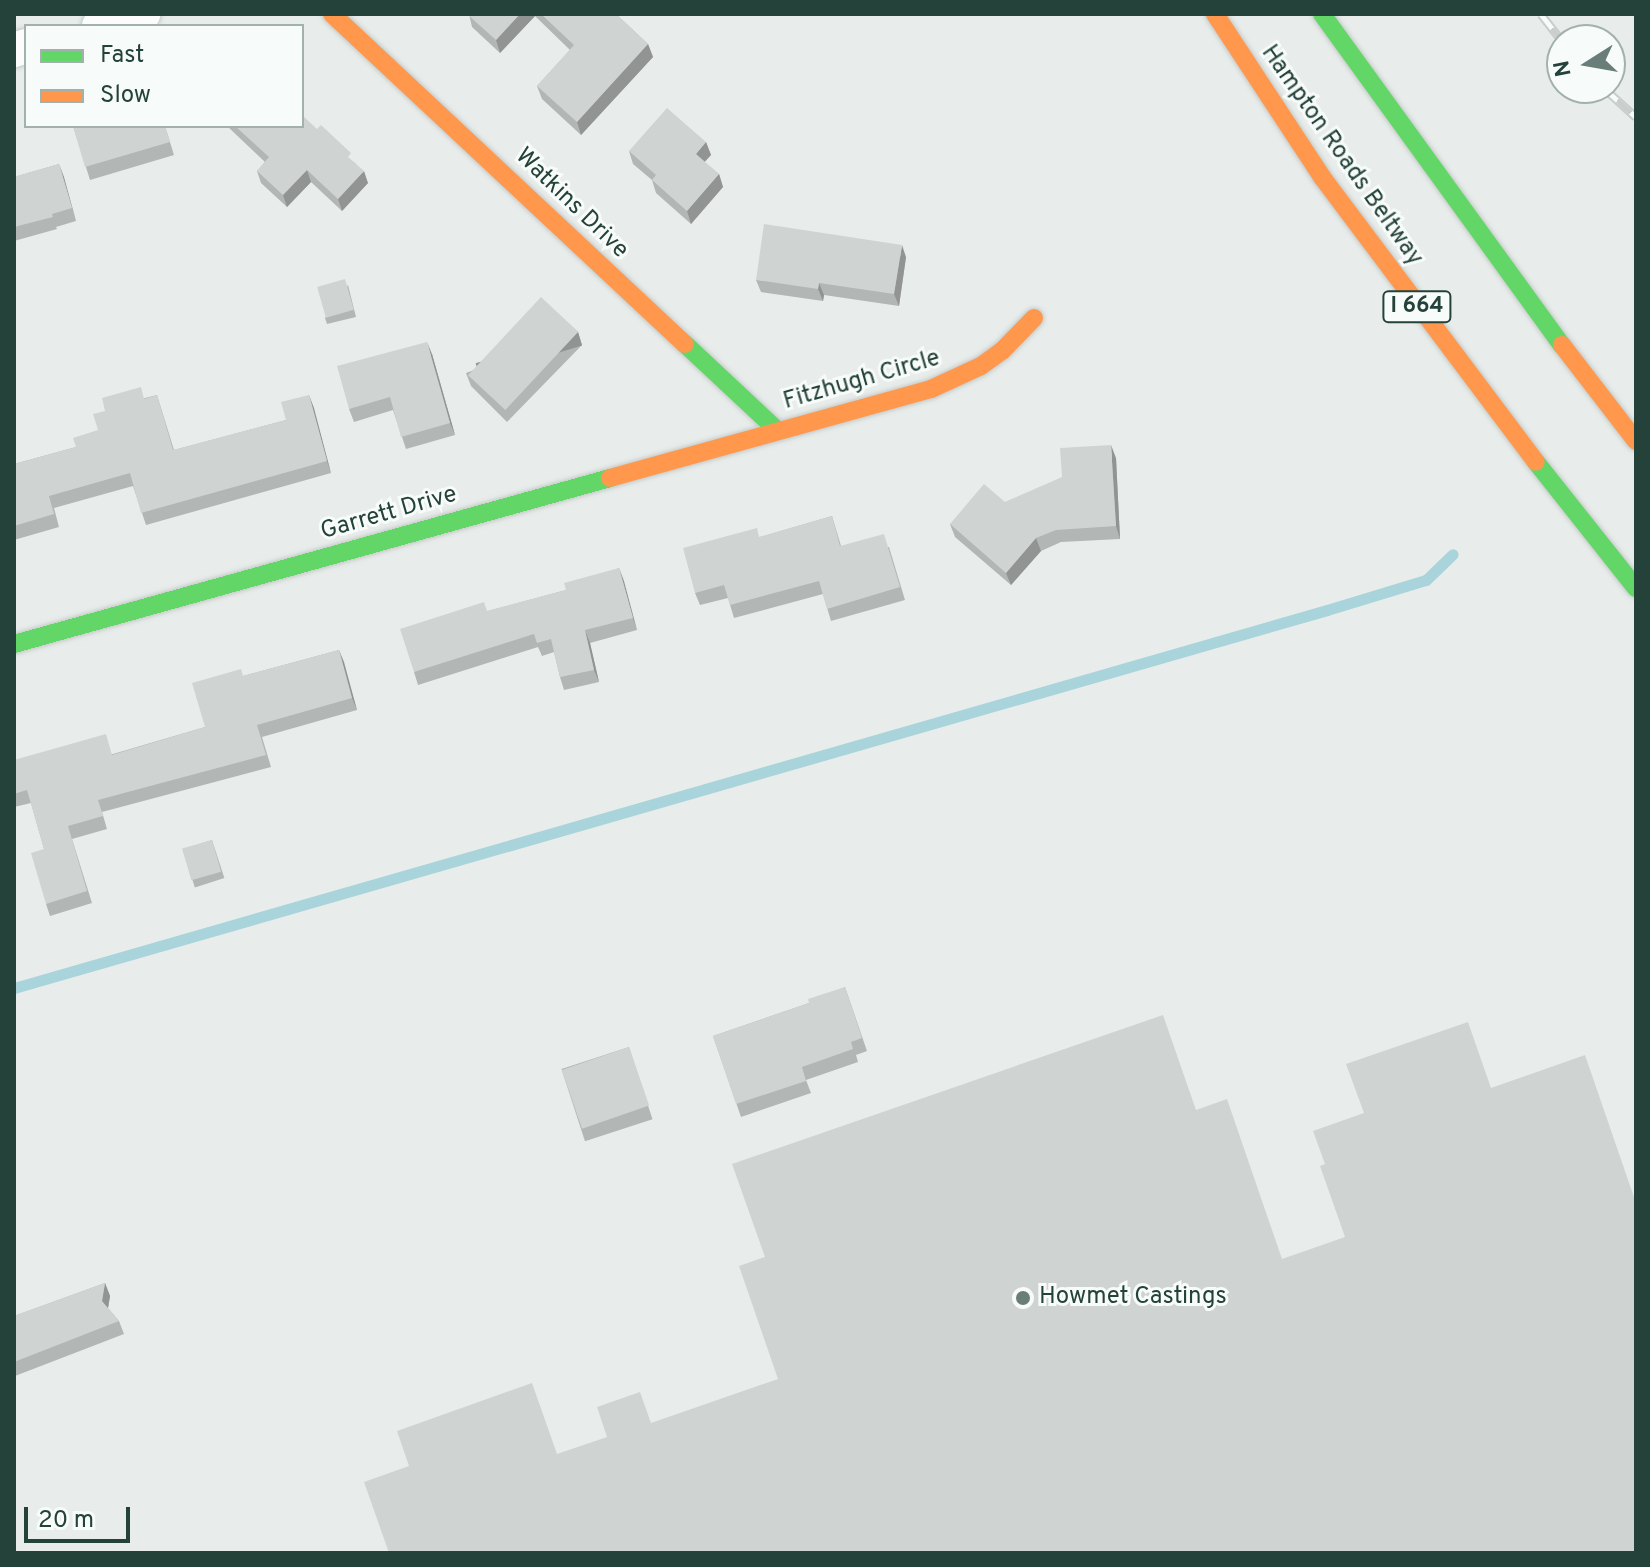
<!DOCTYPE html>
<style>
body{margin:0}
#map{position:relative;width:1650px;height:1567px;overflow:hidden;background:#e8edeb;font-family:Overpass,sans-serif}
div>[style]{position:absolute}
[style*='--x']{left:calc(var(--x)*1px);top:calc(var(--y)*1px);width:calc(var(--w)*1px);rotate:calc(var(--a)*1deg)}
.stream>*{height:11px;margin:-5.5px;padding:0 5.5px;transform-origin:5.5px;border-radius:5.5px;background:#a9d4db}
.roads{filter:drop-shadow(0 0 2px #c5cac8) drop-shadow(0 0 2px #c5cac8)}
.street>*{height:34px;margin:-17px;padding:0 17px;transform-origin:17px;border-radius:17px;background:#fcfcfc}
.fast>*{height:18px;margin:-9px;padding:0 9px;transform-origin:9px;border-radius:9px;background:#63d668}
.slow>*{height:18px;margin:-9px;padding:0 9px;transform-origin:9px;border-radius:9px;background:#ff974d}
.rail>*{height:9px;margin-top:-4.5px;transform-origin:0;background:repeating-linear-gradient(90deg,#f7fbf9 0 18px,#c9cdcc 0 36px);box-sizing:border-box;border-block:2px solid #c9cdcc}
.wall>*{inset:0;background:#b2b6b5;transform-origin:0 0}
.shaded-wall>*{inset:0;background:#919493;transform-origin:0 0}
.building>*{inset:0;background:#cfd4d2;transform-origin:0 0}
.dots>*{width:22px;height:22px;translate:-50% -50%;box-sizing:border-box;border:4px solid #f7fbf9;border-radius:50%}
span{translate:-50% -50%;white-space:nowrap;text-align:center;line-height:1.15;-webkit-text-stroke:6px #f7fbf9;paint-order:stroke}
.shield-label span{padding:2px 6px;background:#f7fbf9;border:2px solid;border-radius:6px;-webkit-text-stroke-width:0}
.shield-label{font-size:22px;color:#24423a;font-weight:700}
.street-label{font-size:24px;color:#24423a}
.poi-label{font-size:24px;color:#24423a}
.left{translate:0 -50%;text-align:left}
.frame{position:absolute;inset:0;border:16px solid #24423a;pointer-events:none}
.legend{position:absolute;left:24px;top:24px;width:280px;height:104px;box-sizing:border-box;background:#f7fbf9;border:2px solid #a3b1ad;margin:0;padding:10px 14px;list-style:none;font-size:24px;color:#24423a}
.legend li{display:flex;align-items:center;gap:16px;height:40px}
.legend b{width:40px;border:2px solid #a3b1ad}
.north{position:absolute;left:1546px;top:24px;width:80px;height:80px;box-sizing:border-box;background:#f7fbf9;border:2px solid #a3b1ad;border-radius:50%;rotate:259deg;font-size:22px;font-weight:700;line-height:32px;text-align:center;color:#24423a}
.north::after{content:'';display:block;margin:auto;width:28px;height:36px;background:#697e78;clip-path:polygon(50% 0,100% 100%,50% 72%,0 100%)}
.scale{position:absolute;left:24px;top:1507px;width:106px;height:36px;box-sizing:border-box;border:4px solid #24423a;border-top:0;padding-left:10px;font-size:24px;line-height:28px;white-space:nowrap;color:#24423a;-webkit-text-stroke:6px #f7fbf9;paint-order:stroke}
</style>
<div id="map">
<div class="stream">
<i style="--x:14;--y:988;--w:1366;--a:-16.06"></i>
<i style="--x:1327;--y:610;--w:103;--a:-16.9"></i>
<i style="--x:1426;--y:580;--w:37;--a:-44"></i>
</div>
<div class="roads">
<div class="street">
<i style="--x:99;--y:26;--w:46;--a:-15.3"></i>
<i style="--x:14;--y:50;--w:13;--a:-18"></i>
</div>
<div class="fast">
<i style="--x:1322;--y:14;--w:409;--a:54.1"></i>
<i style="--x:685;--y:344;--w:126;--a:43.1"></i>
<i style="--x:1536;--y:462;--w:161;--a:51.6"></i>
<i style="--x:14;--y:644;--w:619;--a:-15.56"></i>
</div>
<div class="slow">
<i style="--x:332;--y:14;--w:483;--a:43.1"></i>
<i style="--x:1215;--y:14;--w:195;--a:56.7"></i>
<i style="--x:1322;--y:177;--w:356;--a:53.1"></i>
<i style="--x:1562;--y:345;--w:121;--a:52.4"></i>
<i style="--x:610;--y:478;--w:333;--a:-15.5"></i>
<i style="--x:931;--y:389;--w:55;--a:-24.7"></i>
<i style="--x:981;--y:366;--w:26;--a:-36"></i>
<i style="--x:1002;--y:351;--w:46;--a:-45.9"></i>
</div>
</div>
<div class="rail">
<i style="--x:1541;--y:14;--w:34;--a:52"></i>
<i style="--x:1604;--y:88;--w:43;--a:42.2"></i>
</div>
<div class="wall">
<i style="clip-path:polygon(469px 14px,616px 14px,648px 44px,653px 57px,581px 135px,542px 99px,537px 86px,570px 50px,535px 16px,500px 53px,472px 27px)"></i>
<i style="clip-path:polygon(73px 126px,165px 126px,174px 155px,90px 180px)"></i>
<i style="clip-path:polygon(227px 126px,302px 126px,355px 163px,368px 183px,342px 211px,311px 182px,287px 207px,261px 183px,257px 171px,265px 162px)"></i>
<i style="clip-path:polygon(706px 142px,711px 155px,704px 162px,719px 174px,723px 187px,691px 224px,656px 193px,652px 180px,633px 164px,629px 151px)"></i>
<i style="clip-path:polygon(59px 164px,76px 221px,56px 227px,57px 229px,14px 241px,14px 177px)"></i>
<i style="clip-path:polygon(906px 257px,899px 306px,824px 295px,823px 301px,761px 292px,756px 280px)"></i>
<i style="clip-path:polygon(348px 285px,356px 317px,327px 324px,325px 318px)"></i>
<i style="clip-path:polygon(578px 332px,582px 345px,507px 422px,471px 386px,466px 373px)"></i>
<i style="clip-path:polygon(432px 354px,455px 435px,406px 449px,393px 410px,354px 422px,349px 409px)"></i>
<i style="clip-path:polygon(157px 395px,174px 450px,286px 420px,309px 395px,331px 473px,146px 525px,133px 486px,54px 508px,59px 527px,14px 540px,14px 464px,76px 447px,145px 398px)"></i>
<i style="clip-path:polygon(1116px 458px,1120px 539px,1061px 542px,1041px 551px,1011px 585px,955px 537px,950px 524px)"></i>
<i style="clip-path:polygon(832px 516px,841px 546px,889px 547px,905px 600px,831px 621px,823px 594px,734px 618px,728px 598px,700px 605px,695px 593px,760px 537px)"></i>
<i style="clip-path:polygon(619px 568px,637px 630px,590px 643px,599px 682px,564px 690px,560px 677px,554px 652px,542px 656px,538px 647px,418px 685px,414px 672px,488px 611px,566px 590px)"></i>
<i style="clip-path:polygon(339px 650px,357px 710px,262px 737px,271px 767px,102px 812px,107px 829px,72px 839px,92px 903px,50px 916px,46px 904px,44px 849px,31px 803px,14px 807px,14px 760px,113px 754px,205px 727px,243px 676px)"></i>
<i style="left:212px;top:840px;width:40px;height:31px;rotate:72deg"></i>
<i style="clip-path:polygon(845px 987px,867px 1051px,856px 1055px,858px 1062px,806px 1080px,811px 1093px,741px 1117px,713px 1036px,809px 1003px)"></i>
<i style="left:629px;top:1047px;width:76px;height:71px;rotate:72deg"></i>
<i style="clip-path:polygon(105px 1283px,110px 1296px,108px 1308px,119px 1321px,124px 1334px,15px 1376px,14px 1372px,14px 1316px)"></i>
</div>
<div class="shaded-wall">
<i style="clip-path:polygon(520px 14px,534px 14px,535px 16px,500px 53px,496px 40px)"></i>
<i style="clip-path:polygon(648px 44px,653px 57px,581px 135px,577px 122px)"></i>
<i style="clip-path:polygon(706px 142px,711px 155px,700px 167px,696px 154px)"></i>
<i style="clip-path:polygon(59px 164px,64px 177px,76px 221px,72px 208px)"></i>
<i style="clip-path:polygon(307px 170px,311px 182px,287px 207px,283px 195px)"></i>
<i style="clip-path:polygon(364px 171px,368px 183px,342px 211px,338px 199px)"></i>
<i style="clip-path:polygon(719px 174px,723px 187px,691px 224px,687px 211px)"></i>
<i style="clip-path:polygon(902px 245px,906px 257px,899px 306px,894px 294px)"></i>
<i style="clip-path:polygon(819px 283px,824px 295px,823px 301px,818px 289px)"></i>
<i style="left:578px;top:332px;width:14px;height:107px;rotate:73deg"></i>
<i style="clip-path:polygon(427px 342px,432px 354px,455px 435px,450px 423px)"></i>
<i style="clip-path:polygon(309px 395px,314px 408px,331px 473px,327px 461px)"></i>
<i style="clip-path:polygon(1111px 445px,1116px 458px,1120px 539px,1116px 526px)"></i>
<i style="clip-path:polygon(1036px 538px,1041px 551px,1011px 585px,1006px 573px)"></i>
<i style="clip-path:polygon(619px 568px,624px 581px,637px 630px,633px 618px)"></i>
<i style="clip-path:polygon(585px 630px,590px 643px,599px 682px,594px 670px)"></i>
<i style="clip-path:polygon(339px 650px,344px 662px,357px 710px,352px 698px)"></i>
<i style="clip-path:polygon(105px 1283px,110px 1296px,107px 1314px,102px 1301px)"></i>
</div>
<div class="building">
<i style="clip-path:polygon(469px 14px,520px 14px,496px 40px,468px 15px)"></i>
<i style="clip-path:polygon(541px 14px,616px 14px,648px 44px,577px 122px,537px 86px,574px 45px)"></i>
<i style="clip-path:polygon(667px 108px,706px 142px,696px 154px,719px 174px,687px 211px,652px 180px,656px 175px,629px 151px)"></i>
<i style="clip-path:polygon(302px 115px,317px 129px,321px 125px,351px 153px,348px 157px,364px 171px,338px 199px,307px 170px,283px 195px,257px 171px,269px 157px,235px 126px,302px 126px)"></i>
<i style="clip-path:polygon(73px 126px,165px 126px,170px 142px,85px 167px)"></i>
<i style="clip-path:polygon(59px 164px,72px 208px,52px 214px,53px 217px,14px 227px,14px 177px)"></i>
<i style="clip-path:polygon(764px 224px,902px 245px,894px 294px,819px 283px,818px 289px,756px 280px)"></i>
<i style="left:345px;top:279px;width:32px;height:29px;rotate:74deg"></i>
<i style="left:541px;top:297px;width:51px;height:107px;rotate:43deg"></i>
<i style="clip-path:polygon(427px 342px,450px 423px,401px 437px,390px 397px,349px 409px,337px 366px)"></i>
<i style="clip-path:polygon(141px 387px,144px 399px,157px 395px,173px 450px,286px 420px,281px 402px,309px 395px,327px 461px,141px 513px,130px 473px,49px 496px,54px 514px,14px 526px,14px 464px,76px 447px,73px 438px,98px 430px,93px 414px,105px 411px,102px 398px)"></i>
<i style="clip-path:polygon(1111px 445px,1116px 526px,1056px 530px,1036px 538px,1006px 573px,950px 524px,984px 484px,1005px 502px,1062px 477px,1060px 448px)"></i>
<i style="clip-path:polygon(832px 516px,840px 546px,884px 534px,900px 587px,827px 609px,819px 581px,730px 605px,724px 585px,695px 593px,683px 548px,757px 528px,759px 537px)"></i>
<i style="clip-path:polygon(619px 568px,633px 618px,585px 630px,594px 670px,560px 677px,551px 639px,537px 643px,534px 634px,414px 672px,400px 629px,484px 602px,487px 611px,566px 590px,564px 583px)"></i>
<i style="clip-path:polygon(339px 650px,352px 698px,257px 725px,266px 755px,98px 800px,103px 816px,68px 826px,87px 891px,46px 904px,31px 853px,44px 849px,27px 790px,14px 794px,14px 760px,106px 734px,112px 755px,205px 727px,192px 683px,241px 669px,243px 676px)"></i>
<i style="left:212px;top:840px;width:33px;height:31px;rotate:74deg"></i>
<i style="clip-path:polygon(845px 987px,862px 1038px,851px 1042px,853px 1049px,802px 1067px,806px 1081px,736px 1104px,713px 1036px,809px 1003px,808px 999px)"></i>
<i style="clip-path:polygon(1163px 1015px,1196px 1110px,1227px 1099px,1282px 1259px,1345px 1237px,1320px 1166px,1325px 1164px,1313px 1131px,1364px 1113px,1346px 1064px,1468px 1022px,1491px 1088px,1585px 1055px,1636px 1203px,1636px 1553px,389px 1553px,364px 1482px,409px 1466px,397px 1431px,532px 1383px,557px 1454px,607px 1437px,597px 1407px,640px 1392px,651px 1423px,778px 1379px,739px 1266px,765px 1257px,732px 1164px)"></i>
<i style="left:629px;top:1047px;width:62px;height:71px;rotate:71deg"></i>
<i style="clip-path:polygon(105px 1283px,102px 1301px,119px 1321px,14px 1362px,14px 1316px)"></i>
</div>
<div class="dots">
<i style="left:1023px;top:1298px;background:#697e78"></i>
</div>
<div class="shield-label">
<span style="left:1417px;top:307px">I 664</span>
</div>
<div class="street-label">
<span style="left:1341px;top:156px;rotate:55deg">Hampton Roads Beltway</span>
<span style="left:571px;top:204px;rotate:44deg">Watkins Drive</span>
<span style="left:862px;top:381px;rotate:-16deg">Fitzhugh Circle</span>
<span style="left:389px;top:514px;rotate:-16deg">Garrett Drive</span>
</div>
<div class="poi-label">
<span class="left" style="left:1039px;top:1298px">Howmet Castings</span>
</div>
<div class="frame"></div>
<ul class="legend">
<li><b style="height:10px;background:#63d668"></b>Fast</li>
<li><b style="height:10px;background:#ff974d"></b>Slow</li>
</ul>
<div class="north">N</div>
<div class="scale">20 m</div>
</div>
